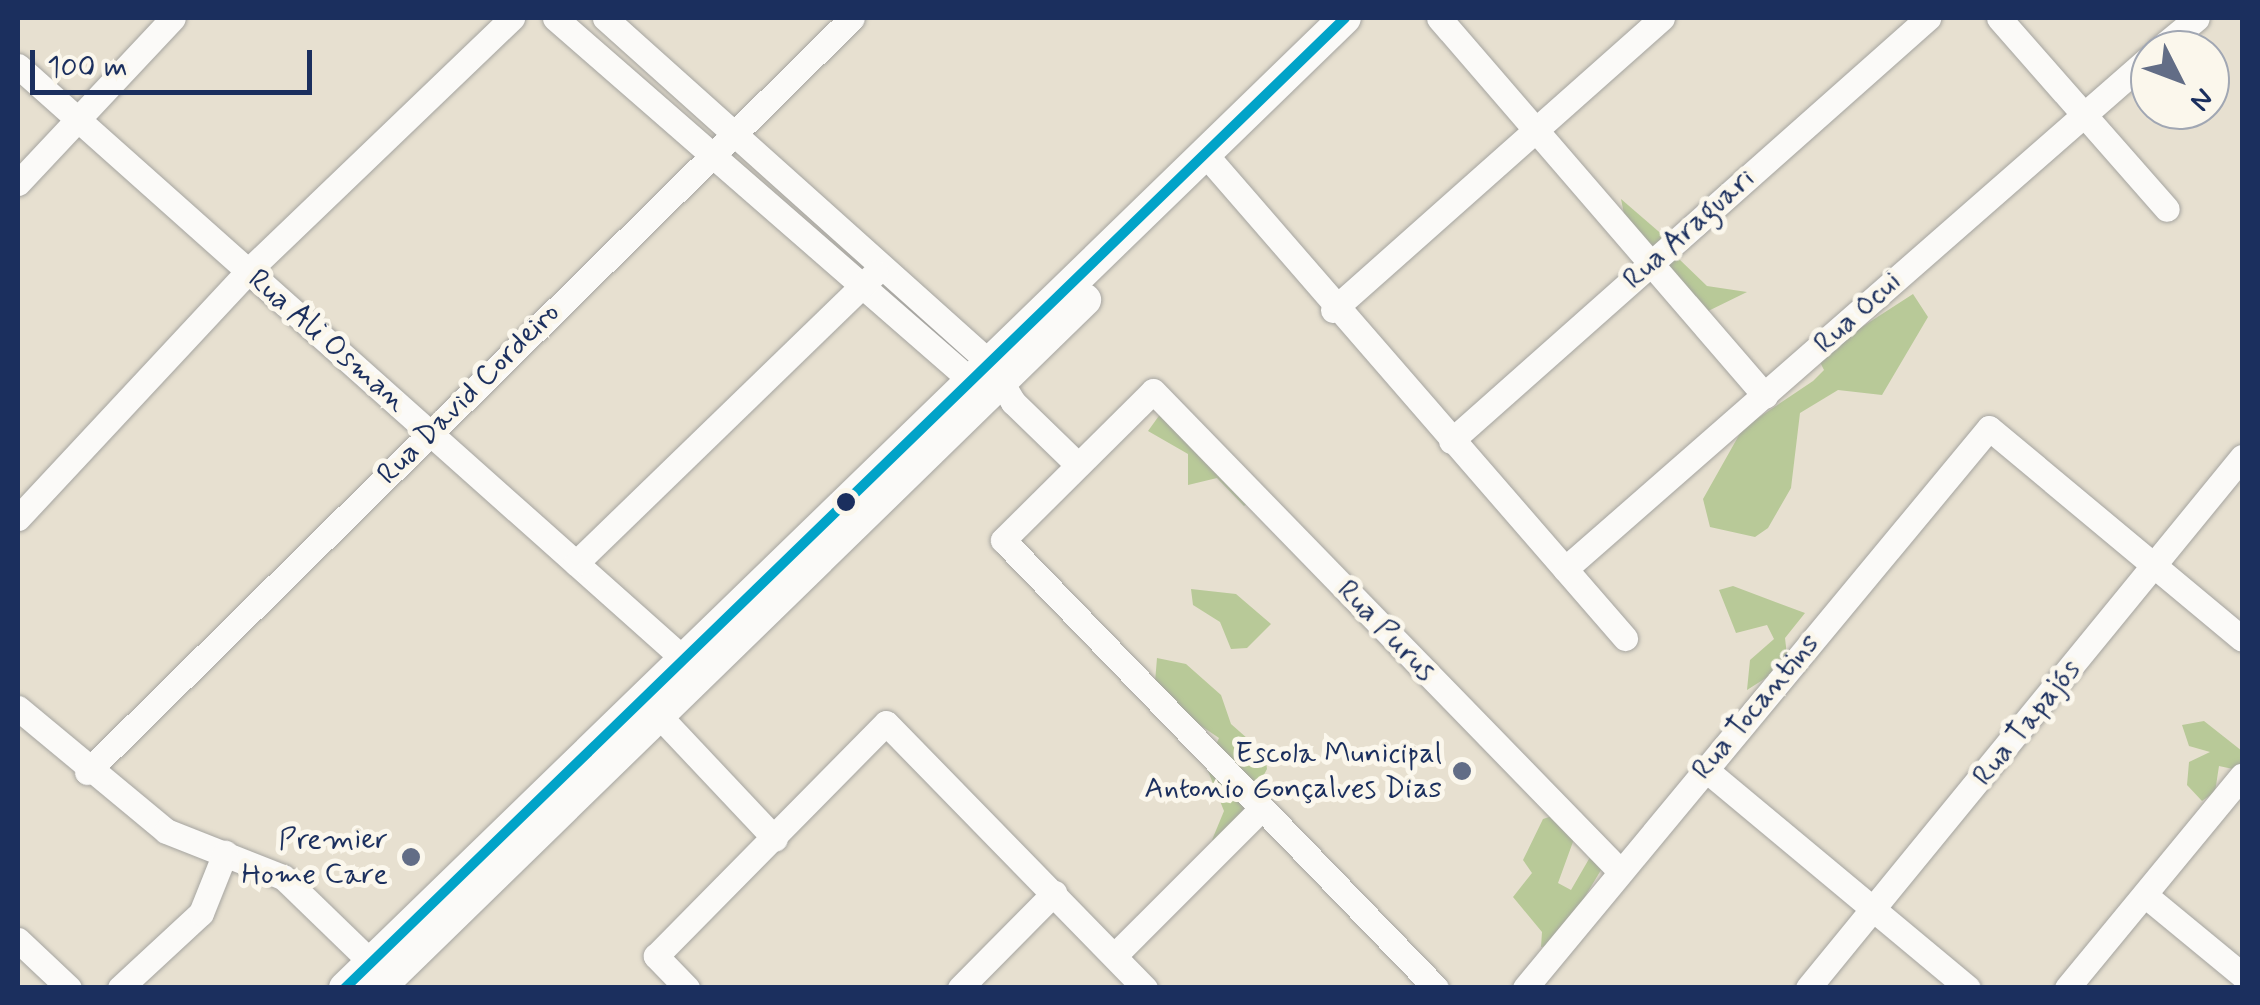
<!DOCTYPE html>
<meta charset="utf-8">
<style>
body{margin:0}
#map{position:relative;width:2260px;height:1005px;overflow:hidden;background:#e7e0d0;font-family:Mynerve,sans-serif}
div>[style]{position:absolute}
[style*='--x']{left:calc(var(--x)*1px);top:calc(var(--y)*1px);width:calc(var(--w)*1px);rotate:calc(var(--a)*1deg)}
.forest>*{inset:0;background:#b8c998}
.roads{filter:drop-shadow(0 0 2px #a5a4a0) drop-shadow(0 0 2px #a5a4a0)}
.minor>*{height:25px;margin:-12.5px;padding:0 12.5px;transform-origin:12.5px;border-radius:12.5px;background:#fbfaf8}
.major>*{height:32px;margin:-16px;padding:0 16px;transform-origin:16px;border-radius:16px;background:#fbfaf8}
.bus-1>*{height:10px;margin:-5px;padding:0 5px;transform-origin:5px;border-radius:5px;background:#01a3c8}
.dots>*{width:28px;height:28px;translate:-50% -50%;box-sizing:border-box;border:5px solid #fbf7ec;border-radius:50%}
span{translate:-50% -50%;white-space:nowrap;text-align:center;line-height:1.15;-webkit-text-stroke:10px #fbf7ec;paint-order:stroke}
.street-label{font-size:30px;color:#1b2f5e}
.poi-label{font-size:30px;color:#1b2f5e}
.right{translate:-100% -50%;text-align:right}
.frame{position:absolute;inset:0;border:20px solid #1b2f5e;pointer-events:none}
.north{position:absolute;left:2130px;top:30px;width:100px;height:100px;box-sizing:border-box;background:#fbf7ec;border:2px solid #a1a7b3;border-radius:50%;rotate:132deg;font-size:28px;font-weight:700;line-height:40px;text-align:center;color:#1b2f5e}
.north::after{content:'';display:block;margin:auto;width:35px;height:45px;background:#626d86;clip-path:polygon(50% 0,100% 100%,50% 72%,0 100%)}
.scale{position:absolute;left:30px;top:50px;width:282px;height:45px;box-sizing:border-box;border:5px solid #1b2f5e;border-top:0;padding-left:12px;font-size:30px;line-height:35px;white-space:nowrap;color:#1b2f5e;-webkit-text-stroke:8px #fbf7ec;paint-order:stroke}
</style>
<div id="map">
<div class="forest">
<i style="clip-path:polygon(1621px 199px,1665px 237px,1655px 253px,1624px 214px)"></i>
<i style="clip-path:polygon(1679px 259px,1707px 286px,1747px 292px,1698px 316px,1689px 288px,1673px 286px,1663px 264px)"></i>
<i style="clip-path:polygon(1913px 294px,1928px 317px,1882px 395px,1838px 390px,1800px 413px,1791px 488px,1768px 528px,1755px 537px,1710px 527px,1703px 499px,1743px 428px,1813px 381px,1824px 370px,1817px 356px)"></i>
<i style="clip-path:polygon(1161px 413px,1253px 499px,1244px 506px,1217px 478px,1188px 485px,1188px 454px,1148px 431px)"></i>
<i style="clip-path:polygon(1733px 586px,1805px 613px,1785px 638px,1788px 664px,1747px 690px,1750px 660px,1774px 639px,1767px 625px,1736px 633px,1719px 590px)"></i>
<i style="clip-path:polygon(1191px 589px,1236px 594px,1271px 624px,1247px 648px,1231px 649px,1220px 622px,1193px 605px)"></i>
<i style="clip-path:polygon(1157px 658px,1186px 664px,1221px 695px,1231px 724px,1265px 754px,1267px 769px,1230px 838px,1212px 840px,1224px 811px,1206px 766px,1219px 738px,1154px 694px)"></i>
<i style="clip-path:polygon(2204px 721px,2242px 751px,2242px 771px,2219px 766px,2215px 792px,2202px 801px,2187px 785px,2189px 762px,2210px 752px,2189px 746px,2182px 725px)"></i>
<i style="clip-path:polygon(1555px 815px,1574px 839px,1558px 883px,1571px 890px,1593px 852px,1607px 860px,1556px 945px,1541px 947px,1542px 932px,1513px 897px,1532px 873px,1523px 860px,1543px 819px)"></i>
</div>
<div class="roads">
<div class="minor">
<i style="--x:555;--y:18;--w:569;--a:41.08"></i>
<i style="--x:605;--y:18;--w:516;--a:41.86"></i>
<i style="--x:989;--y:362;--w:47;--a:59"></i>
<i style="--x:1013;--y:402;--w:89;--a:44.1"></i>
<i style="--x:1439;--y:18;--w:499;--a:49.2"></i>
<i style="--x:1999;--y:18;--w:254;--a:48.7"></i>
<i style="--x:2158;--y:50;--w:50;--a:-39.4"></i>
<i style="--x:18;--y:66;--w:909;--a:41.7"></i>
<i style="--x:1205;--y:154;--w:641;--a:49.05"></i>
<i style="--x:18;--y:183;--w:226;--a:-46.8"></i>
<i style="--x:1333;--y:310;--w:440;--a:-41.6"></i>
<i style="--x:1451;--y:441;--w:638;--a:-41.57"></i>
<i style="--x:18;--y:518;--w:338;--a:-47"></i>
<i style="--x:248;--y:271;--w:366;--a:-43.8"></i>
<i style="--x:576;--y:563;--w:417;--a:-44.1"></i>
<i style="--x:1565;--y:569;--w:777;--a:-41.19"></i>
<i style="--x:648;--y:704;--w:185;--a:46.7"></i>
<i style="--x:18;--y:708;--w:192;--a:39.7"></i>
<i style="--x:166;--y:831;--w:126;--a:21.5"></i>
<i style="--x:283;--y:877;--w:141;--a:44.1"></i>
<i style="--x:1705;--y:769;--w:342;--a:39.8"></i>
<i style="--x:87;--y:772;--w:1074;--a:-44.59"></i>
<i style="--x:2145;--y:895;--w:126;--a:39.5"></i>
<i style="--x:18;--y:940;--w:70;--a:43.3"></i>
<i style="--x:1115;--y:955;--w:206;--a:-45"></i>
<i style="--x:120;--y:988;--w:110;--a:-42.8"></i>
<i style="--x:201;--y:913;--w:65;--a:-68.2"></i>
<i style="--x:687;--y:988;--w:45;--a:-134.1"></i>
<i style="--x:656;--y:956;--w:327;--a:-45.4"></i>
<i style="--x:886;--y:723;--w:371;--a:45.7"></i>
<i style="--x:960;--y:988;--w:134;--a:-45.3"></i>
<i style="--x:1436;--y:988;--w:623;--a:-134.02"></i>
<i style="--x:1003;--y:540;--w:211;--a:-44.8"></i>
<i style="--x:1153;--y:391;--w:668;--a:45.79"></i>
<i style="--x:1525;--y:988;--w:727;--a:-50.36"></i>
<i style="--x:1989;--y:428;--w:329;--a:39.8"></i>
<i style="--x:1808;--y:988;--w:686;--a:-50.74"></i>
<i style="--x:2067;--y:988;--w:275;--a:-50.5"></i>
</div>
<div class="major">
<i style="--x:345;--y:988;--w:1393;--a:-44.13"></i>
<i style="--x:379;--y:988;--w:986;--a:-44.26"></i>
</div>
</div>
<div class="bus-1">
<i style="--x:345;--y:988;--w:1393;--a:-44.13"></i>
</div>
<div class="dots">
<i style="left:846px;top:502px;background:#1b2f5e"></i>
<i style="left:1462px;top:771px;background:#626d86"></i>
<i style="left:411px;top:857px;background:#626d86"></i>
</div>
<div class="street-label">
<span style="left:1689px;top:229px;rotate:-42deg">Rua Araguari</span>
<span style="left:1858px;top:313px;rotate:-42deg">Rua Ocui</span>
<span style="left:327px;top:341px;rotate:41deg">Rua Ali Osman</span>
<span style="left:469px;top:394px;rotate:-45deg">Rua David Cordeiro</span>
<span style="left:1386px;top:631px;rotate:46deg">Rua Purus</span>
<span style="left:1756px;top:707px;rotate:-50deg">Rua Tocantins</span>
<span style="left:2027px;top:723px;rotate:-51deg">Rua Tapajós</span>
</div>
<div class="poi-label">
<span class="right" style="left:1442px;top:771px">Escola Municipal<br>Antonio Gonçalves Dias</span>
<span class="right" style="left:388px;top:857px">Premier<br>Home Care</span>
</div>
<div class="frame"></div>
<div class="north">N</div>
<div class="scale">100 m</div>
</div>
